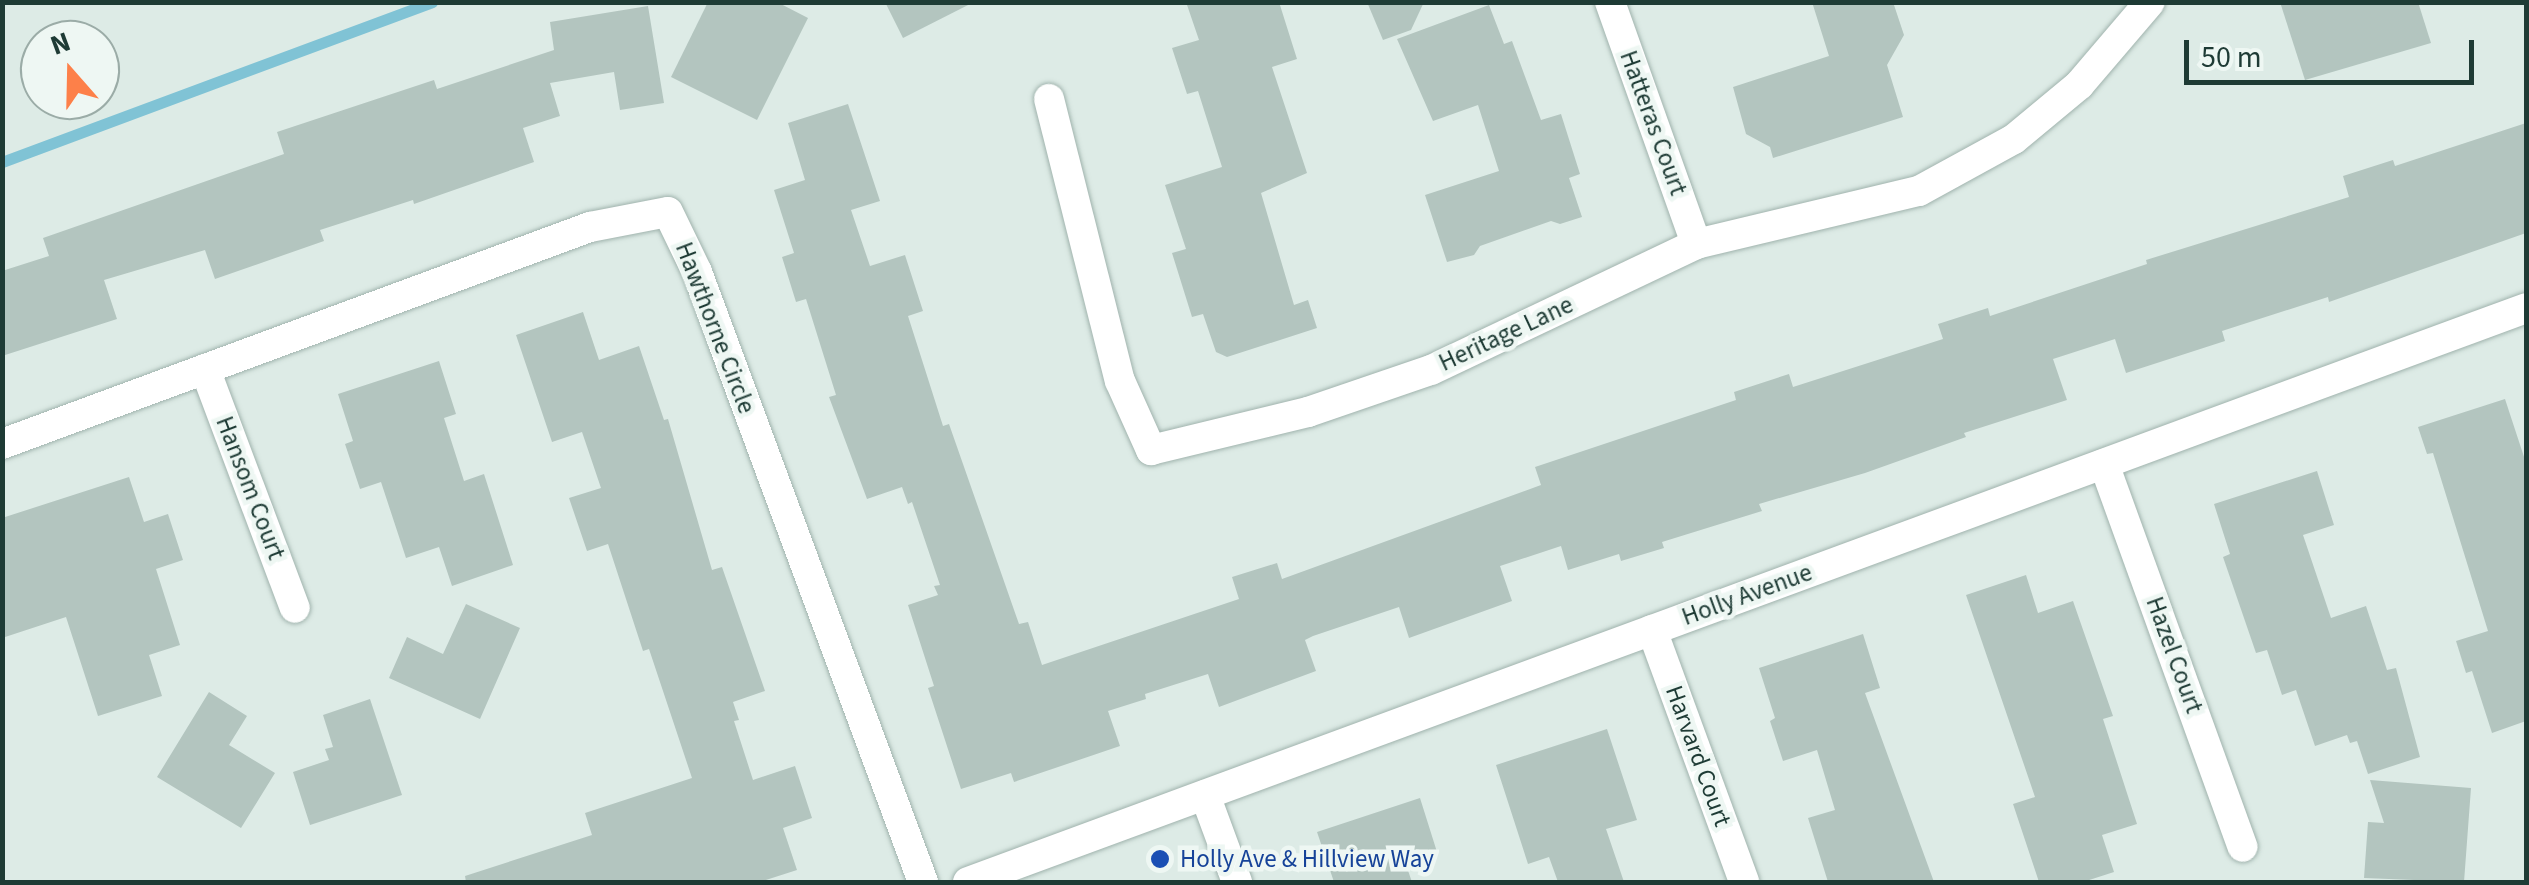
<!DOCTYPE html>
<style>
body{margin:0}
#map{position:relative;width:2529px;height:885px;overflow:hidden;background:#ddebe6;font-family:"Source Sans 3",sans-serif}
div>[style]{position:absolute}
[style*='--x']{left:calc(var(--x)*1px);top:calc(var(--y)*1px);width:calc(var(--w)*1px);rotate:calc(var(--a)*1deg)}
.stream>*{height:11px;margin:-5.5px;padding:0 5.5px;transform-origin:5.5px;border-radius:5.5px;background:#80c3d5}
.building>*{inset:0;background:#b3c5bf}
.roads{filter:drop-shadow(0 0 2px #a0b3ad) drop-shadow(0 0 2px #a0b3ad)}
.street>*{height:30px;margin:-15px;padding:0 15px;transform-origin:15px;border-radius:15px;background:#fff}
.dots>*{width:28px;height:28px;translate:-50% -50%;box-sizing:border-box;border:5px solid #eef7f3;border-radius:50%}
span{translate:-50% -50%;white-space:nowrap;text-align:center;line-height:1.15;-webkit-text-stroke:9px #eef7f3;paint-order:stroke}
.street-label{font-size:25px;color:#1e3b35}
.transit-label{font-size:25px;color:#164399}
.left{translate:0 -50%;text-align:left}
.frame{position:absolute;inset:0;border:5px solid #1e3b35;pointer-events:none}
.north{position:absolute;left:20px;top:20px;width:100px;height:100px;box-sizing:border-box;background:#eef7f3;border:2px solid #9baca7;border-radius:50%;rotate:340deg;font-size:28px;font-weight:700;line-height:40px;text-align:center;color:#1e3b35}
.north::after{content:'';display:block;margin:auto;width:35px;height:45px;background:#fd8049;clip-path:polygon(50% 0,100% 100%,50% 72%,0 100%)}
.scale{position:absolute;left:2184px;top:40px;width:290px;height:45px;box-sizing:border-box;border:5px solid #1e3b35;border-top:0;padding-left:12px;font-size:30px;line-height:35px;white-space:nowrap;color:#1e3b35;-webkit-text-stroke:8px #eef7f3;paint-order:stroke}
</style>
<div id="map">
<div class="stream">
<i style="--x:2;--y:162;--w:459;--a:-20.4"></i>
</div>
<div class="building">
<i style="clip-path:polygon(708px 2px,777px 2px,808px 18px,757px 120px,671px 77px)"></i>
<i style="clip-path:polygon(885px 2px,974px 2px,903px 38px)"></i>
<i style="clip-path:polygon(1186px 2px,1279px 2px,1297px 59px,1272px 67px,1307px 173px,1261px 193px,1294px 305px,1308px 300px,1317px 328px,1227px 357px,1216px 352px,1203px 314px,1192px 317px,1172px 253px,1186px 249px,1165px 185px,1222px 167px,1198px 91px,1187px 94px,1172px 48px,1199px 40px)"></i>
<i style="clip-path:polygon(1367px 2px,1424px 2px,1411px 30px,1383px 40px)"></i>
<i style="clip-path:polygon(1812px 2px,1893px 2px,1904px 35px,1887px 65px,1903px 117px,1773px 158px,1770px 147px,1746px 134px,1733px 87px,1829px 56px)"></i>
<i style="clip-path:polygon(2280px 2px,2418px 2px,2431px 43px,2305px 80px)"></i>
<i style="clip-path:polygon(1489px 5px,1504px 44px,1512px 41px,1541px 120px,1561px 114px,1580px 174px,1569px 178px,1582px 217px,1560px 224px,1551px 221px,1480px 246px,1474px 255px,1447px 262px,1425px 195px,1499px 171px,1478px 105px,1433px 121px,1397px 39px)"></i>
<i style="clip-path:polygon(648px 6px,664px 103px,620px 110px,614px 72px,550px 83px,560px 116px,523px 128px,534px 162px,414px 204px,413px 200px,320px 230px,324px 241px,215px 279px,205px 250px,104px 280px,117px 319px,2px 356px,2px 271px,49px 256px,43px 238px,284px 154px,277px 132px,434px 80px,437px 89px,554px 50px,550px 22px)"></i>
<i style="clip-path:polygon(848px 104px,880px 201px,851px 210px,870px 266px,905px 255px,923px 311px,908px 316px,943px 426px,949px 424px,1019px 624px,1028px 622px,1042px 665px,1239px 599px,1232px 577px,1277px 563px,1282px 579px,1541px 485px,1535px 467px,1736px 400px,1734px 392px,1789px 374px,1793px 387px,1943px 339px,1938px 324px,1988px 308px,1990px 316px,2147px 264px,2146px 260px,2349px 197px,2343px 176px,2393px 160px,2395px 166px,2526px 123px,2526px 233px,2329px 302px,2328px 297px,2222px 331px,2225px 341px,2126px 373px,2115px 339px,2053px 359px,2067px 400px,1964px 433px,1966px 437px,1865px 473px,1759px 504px,1762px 511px,1662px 542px,1664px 548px,1621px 561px,1619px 554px,1568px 570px,1561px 546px,1500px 566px,1512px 601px,1409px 638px,1399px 607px,1313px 636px,1305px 640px,1316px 671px,1219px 707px,1208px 674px,1145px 694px,1146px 699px,1108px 711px,1120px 746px,1014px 782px,1011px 773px,961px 789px,928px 688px,934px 686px,908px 605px,938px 595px,934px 586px,940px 585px,912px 502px,908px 504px,902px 487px,867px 499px,829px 397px,836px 395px,806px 299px,796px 302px,782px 257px,794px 253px,774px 190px,805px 180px,788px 123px)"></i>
<i style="clip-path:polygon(583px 312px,599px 360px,639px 346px,664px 420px,668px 419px,712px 570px,722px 567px,765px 691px,733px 702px,739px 720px,734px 721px,753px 780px,795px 766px,812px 818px,783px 828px,797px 870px,760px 882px,466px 882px,465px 876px,592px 835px,585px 813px,692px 778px,649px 649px,643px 651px,608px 544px,587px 551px,569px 498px,601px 488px,582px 432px,552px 442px,516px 335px)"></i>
<i style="clip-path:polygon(439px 361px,456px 414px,444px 418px,464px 481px,484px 474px,513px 565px,452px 586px,439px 547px,406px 558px,381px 482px,360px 489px,345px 444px,353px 441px,338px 394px)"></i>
<i style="clip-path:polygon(2505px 399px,2526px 463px,2526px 721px,2492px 733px,2472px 671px,2466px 673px,2456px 641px,2488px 631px,2433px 453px,2427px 454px,2418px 427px)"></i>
<i style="clip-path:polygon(2317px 471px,2334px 525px,2303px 535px,2331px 618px,2366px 606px,2387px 670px,2396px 668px,2420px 757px,2368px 774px,2357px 741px,2350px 743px,2347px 735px,2315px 746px,2296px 690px,2282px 695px,2267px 650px,2256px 653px,2223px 557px,2230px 554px,2214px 504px)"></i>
<i style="clip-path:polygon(129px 477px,144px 522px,168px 514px,183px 560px,156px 569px,180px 645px,149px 655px,162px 696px,98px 716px,66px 617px,2px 638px,2px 518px)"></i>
<i style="clip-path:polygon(2026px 575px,2038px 613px,2073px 601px,2113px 716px,2103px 719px,2137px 824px,2102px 835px,2114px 872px,2083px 882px,2039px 882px,2013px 804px,2035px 797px,1966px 595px)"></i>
<i style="clip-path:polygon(466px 604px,520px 628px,480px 719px,389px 678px,407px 637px,443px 654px)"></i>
<i style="clip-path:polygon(1863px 634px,1880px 688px,1865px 693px,1934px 882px,1828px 882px,1808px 818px,1835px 810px,1817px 750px,1783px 761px,1770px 721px,1775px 718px,1759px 668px)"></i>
<i style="clip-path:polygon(209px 692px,247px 716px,229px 745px,275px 773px,241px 828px,157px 777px)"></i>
<i style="clip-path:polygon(370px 699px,402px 795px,310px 825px,293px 772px,329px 760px,325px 749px,333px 747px,323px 715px)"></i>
<i style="clip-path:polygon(1607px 729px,1637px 820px,1606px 829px,1624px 882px,1558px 882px,1549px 857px,1528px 864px,1496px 765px)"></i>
<i style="clip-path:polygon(2370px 780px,2471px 788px,2464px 882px,2364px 878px,2368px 822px,2384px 823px)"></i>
<i style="clip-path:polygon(1420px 798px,1437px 852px,1405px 862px,1412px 882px,1334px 882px,1317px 832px)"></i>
</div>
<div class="roads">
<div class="street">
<i style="--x:1610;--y:2;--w:257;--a:70.4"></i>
<i style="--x:1049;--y:99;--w:291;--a:75.9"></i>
<i style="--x:1120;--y:381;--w:76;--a:65.8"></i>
<i style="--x:1151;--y:450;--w:162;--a:-13.6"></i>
<i style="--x:1308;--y:412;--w:130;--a:-18.9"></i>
<i style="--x:1431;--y:370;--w:293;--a:-25.4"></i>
<i style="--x:1696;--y:244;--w:229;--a:-13.4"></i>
<i style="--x:1919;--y:191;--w:108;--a:-28.7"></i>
<i style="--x:2014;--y:139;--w:85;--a:-39.7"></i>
<i style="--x:2079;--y:85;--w:109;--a:-49.5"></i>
<i style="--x:205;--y:369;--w:255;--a:69.4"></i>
<i style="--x:2;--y:444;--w:627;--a:-20.26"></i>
<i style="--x:590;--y:227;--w:79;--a:-10.9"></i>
<i style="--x:668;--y:212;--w:67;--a:64.2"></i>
<i style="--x:697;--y:272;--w:651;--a:69.67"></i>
<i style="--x:2104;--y:464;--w:407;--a:70.1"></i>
<i style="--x:1652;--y:630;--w:268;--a:69.9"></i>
<i style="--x:1205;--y:795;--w:93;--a:69.8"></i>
<i style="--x:968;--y:882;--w:1660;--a:-20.22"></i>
</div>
</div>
<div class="dots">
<i style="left:1160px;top:859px;background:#1a4fb4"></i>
</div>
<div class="street-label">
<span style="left:1653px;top:123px;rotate:70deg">Hatteras Court</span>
<span style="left:715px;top:328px;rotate:69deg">Hawthorne Circle</span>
<span style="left:1506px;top:334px;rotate:-25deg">Heritage Lane</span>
<span style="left:250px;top:488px;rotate:69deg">Hansom Court</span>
<span style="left:1747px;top:595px;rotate:-20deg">Holly Avenue</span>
<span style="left:2174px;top:655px;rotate:70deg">Hazel Court</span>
<span style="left:1698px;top:756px;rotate:70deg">Harvard Court</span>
</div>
<div class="transit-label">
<span class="left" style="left:1180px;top:859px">Holly Ave &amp; Hillview Way</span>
</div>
<div class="frame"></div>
<div class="north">N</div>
<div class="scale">50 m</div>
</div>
